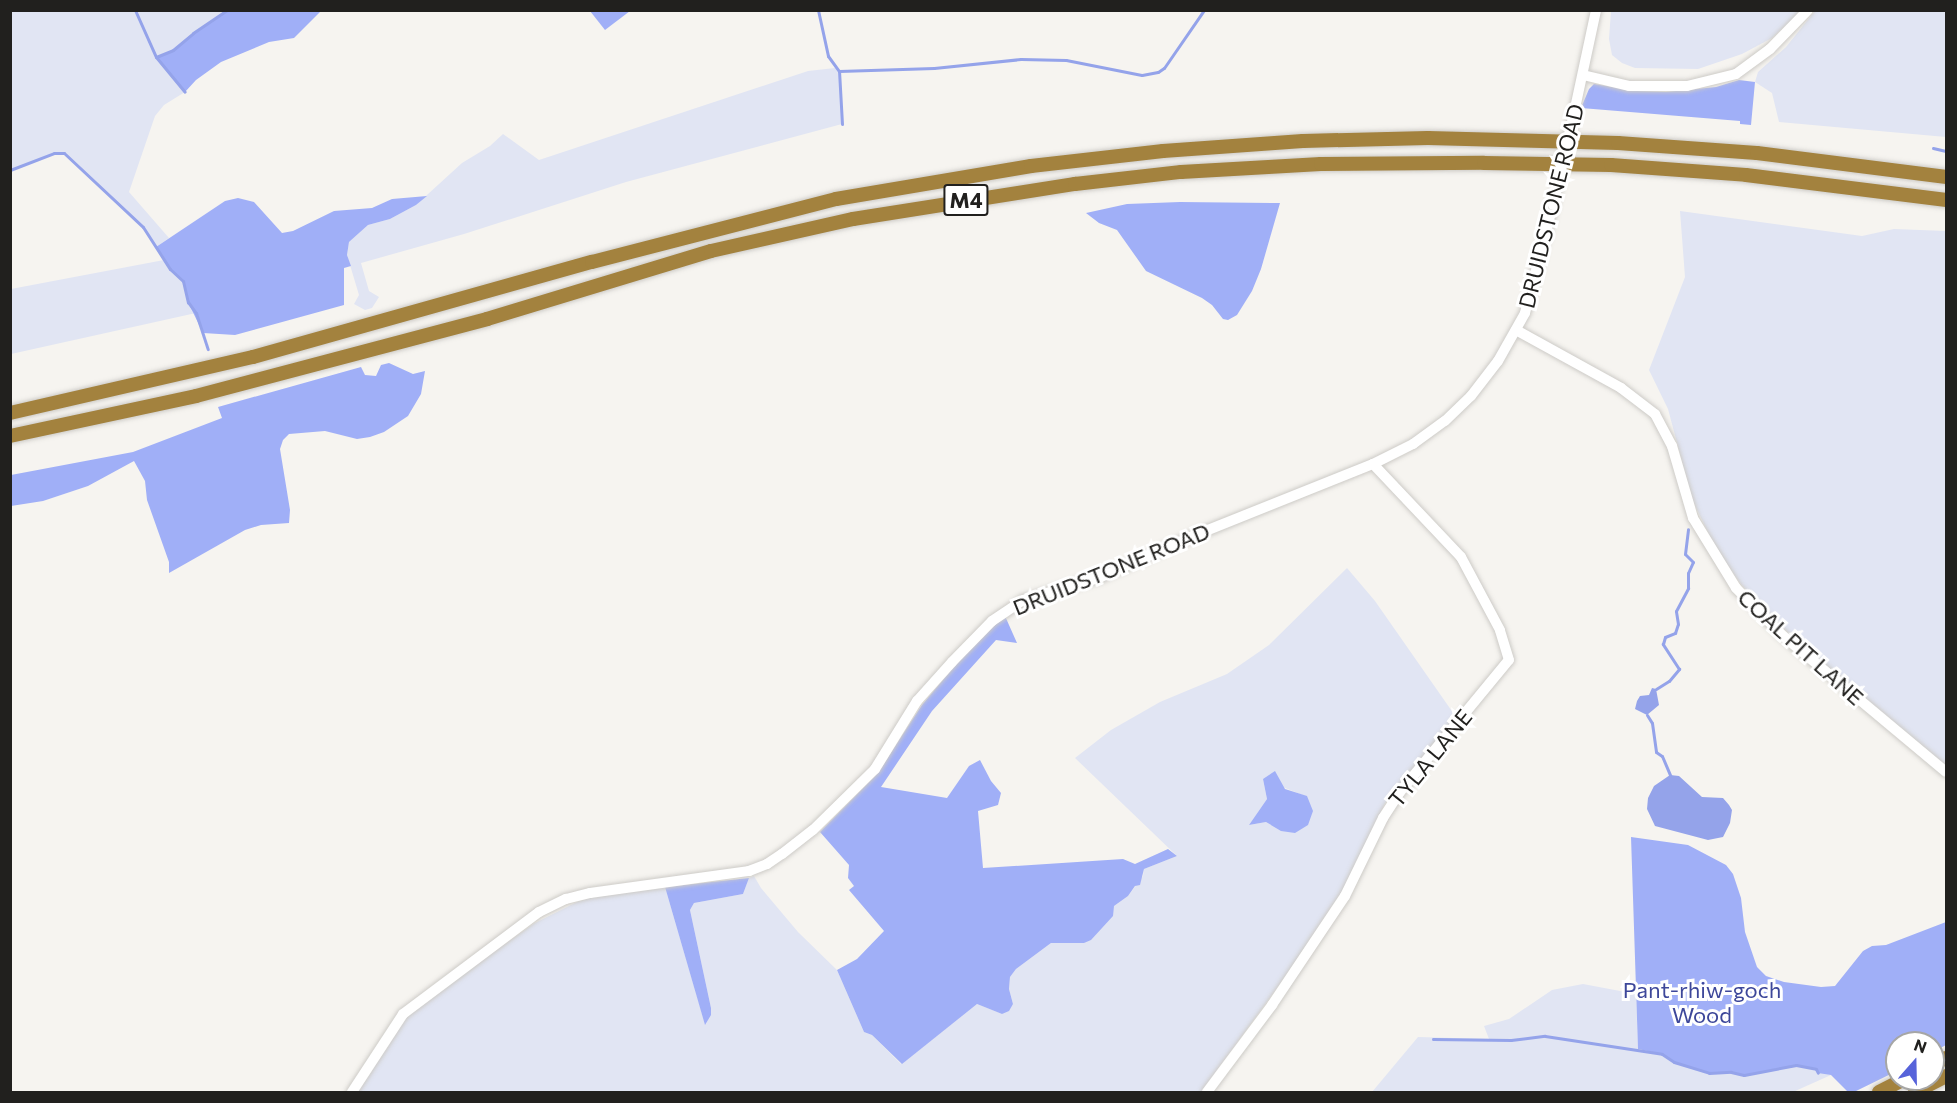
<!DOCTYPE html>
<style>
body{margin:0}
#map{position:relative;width:1957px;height:1103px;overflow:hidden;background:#f6f4f0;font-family:Commissioner,sans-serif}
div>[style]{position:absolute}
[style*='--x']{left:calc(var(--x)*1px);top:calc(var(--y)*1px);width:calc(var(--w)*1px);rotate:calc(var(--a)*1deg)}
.green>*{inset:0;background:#e1e5f3}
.forest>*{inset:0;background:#a0aff7}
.water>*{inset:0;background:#94a3ea}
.stream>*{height:3px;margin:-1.5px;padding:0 1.5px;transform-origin:1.5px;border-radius:1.5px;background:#94a3ea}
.roads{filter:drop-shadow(0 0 2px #cdcbc7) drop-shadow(0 0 2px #cdcbc7)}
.secondary>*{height:10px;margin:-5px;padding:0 5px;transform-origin:5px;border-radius:5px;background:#fff}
.highway>*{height:14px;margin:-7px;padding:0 7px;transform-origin:7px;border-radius:7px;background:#a3823e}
.bridges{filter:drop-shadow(0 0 2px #cdcbc7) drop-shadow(0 0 2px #cdcbc7)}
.secondary-bridge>*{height:10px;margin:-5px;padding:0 5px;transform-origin:5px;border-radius:5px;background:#fff}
span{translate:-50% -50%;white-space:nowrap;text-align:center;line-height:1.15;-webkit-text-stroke:6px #fff;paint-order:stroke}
.shield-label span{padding:2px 4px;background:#fff;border:2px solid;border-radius:4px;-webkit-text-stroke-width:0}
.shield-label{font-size:21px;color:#21201e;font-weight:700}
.street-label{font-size:22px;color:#21201e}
.park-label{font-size:22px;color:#3d479a}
.frame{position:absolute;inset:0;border:12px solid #21201e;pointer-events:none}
.north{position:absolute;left:1885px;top:1031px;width:60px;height:60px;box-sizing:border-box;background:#fff;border:2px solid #a6a6a5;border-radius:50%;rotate:20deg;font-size:16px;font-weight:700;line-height:24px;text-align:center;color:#21201e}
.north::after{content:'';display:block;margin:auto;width:21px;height:27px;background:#5763da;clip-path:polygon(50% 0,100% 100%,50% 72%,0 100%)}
</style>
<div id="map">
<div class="green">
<i style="clip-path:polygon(11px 11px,227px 11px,193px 33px,173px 50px,156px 57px,185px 92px,164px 105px,155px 116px,129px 192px,169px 238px,156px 247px,143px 227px,64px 153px,54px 153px,11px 170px)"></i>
<i style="clip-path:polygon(1611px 11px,1801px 11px,1772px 38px,1742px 54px,1698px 69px,1635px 68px,1622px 63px,1612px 55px,1609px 39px)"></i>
<i style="clip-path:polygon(1815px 11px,1946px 11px,1946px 137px,1779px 122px,1772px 93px,1755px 82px,1758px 72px,1786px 47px)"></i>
<i style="clip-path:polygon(835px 68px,839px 71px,842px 124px,626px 182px,464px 234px,361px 263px,369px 291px,379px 297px,372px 308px,365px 310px,354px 304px,359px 295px,347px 255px,349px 242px,368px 225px,390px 219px,416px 205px,462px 163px,490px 146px,503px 134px,539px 160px,808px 71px)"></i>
<i style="clip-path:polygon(1680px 211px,1862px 236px,1894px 229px,1946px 231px,1946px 767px,1846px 685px,1780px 625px,1741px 584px,1717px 551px,1692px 499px,1668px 409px,1649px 370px,1685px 277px)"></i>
<i style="clip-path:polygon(164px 260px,183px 281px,188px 302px,196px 313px,11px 354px,11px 289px)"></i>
<i style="clip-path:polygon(evenodd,1347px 568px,1375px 601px,1456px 717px,1385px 803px,1346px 885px,1282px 981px,1201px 1092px,358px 1092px,406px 1018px,436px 992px,535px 923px,579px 901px,607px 893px,665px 887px,705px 1024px,711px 1008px,690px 910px,694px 903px,743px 894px,749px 878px,754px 876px,761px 888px,798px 932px,837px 970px,864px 1032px,872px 1035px,901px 1064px,977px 1004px,1002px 1014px,1013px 1004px,1009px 989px,1010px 977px,1016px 969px,1051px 943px,1084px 943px,1114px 906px,1128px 896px,1143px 876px,1144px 869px,1177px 856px,1075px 758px,1111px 730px,1160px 702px,1227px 674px,1269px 645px,1347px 568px,1263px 779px,1307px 797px,1273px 826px,1266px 822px,1249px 825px,1267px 799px,1263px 779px)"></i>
<i style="clip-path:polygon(1583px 984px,1636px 994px,1638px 1049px,1662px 1054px,1674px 1062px,1709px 1073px,1731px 1072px,1744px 1075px,1796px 1065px,1831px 1075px,1793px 1092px,1372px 1092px,1418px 1037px,1489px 1039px,1484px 1026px,1509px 1019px,1552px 990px)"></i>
</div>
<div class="forest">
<i style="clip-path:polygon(227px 10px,321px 10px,321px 11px,294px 38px,269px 42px,221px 62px,196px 80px,185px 92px,156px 57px,173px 50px,193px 33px)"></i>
<i style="clip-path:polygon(590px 11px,630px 11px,605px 30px)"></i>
<i style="clip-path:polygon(1739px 80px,1755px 82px,1751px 125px,1740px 124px,1740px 121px,1581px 108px,1589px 89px,1594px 84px,1637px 91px,1666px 92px,1716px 87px)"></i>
<i style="clip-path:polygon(427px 196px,416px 205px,390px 219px,368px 225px,349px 242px,347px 255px,351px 266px,344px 268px,344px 305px,235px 335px,203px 333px,188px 302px,183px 281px,170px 269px,156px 247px,225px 201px,238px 198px,254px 202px,282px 233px,293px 231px,334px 211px,372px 208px,392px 199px)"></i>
<i style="clip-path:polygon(1180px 202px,1280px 203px,1261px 269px,1252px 291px,1237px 315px,1228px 320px,1223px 319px,1212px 305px,1202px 298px,1146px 271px,1117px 230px,1099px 223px,1086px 213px,1127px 204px)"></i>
<i style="clip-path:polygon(389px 363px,413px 374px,425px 371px,421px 394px,408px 416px,384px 432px,370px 437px,357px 439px,325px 431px,289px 434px,283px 440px,280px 449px,290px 510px,289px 523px,261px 525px,245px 530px,169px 573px,169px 562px,147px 500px,145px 481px,134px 461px,88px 486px,43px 501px,11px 506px,11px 475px,133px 452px,222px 418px,218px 407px,361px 367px,365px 375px,376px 376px,381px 365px)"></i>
<i style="clip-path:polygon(1005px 616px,1017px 643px,996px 640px,932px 711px,881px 787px,947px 798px,969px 766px,980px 760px,991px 781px,1001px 793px,998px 805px,978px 811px,983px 868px,1123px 859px,1135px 864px,1168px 849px,1177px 856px,1144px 869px,1140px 885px,1135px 886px,1128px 896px,1114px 906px,1113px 916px,1091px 940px,1084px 943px,1051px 943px,1016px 969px,1010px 977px,1009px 989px,1013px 1004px,1009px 1011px,1002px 1014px,977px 1004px,902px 1064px,872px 1035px,864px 1032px,837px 970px,857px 959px,884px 931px,849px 890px,854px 886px,848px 878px,849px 865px,820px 832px,877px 774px,922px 705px,958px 662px,995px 623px)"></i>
<i style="clip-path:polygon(1275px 771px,1285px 789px,1307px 796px,1313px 811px,1308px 825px,1295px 833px,1281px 831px,1266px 822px,1249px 825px,1267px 799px,1263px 779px)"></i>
<i style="clip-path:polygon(1631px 837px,1688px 845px,1726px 865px,1733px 874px,1741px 898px,1745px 932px,1757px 967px,1766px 976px,1784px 982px,1821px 987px,1835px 986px,1863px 951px,1872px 946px,1886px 945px,1946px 922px,1946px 1045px,1933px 1052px,1933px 1043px,1897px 1043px,1897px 1071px,1854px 1092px,1848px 1092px,1831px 1075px,1818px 1073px,1816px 1069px,1796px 1065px,1744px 1075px,1731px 1072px,1709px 1073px,1674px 1062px,1662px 1054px,1638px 1049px)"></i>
<i style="clip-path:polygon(749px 878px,743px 894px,694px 903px,690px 910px,711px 1008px,711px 1015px,705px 1025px,665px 887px)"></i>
</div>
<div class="water">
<i style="clip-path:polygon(1652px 688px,1656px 689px,1659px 705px,1647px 715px,1635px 709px,1637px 701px,1640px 696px,1649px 695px)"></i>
<i style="clip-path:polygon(1670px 775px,1679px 776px,1702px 797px,1723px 798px,1729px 805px,1732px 810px,1730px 823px,1723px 837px,1708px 840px,1655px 826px,1647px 809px,1648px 798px,1654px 786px)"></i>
</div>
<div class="stream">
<i style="--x:135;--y:10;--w:51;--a:65.9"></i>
<i style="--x:156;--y:57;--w:18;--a:-22"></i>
<i style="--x:173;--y:50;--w:26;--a:-40"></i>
<i style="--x:193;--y:33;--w:41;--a:-34.1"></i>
<i style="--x:818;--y:10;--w:47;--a:77.7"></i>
<i style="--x:828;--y:56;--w:19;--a:54"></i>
<i style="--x:156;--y:57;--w:45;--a:50.4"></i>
<i style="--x:842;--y:124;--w:53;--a:-93.2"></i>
<i style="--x:839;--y:71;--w:95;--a:-1.8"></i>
<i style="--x:934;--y:68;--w:87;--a:-5.9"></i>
<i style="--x:1021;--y:59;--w:45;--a:1.3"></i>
<i style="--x:1066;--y:60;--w:77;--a:11.2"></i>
<i style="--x:1142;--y:75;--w:16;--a:-11"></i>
<i style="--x:1158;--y:72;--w:7;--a:-34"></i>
<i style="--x:1164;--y:68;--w:70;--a:-55.4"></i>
<i style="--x:1933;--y:148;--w:13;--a:13"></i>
<i style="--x:10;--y:170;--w:47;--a:-21.1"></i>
<i style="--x:54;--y:153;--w:10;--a:0"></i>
<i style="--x:64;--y:153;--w:108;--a:43.1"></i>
<i style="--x:143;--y:227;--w:50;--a:57.3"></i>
<i style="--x:170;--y:269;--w:18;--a:43"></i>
<i style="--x:183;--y:281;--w:22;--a:77"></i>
<i style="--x:188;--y:302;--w:14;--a:54"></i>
<i style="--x:196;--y:313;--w:38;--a:72"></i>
<i style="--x:1656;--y:689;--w:15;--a:-32"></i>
<i style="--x:1669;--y:681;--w:16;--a:-50"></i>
<i style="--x:1679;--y:669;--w:30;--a:-123"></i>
<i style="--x:1663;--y:644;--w:7;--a:-74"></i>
<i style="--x:1665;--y:637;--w:11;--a:-22"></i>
<i style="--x:1675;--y:633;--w:9;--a:-72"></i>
<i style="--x:1678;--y:624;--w:13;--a:-99"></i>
<i style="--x:1676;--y:611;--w:26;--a:-62"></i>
<i style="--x:1688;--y:588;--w:15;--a:-90"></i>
<i style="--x:1688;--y:573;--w:12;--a:-66"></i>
<i style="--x:1693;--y:562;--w:11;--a:-135"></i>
<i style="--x:1685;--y:554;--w:25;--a:-83"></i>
<i style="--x:1647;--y:715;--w:9;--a:58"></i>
<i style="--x:1652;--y:723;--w:29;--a:82"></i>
<i style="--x:1656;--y:752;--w:7;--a:34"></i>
<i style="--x:1662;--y:756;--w:21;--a:67"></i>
<i style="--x:1433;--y:1039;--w:78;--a:0.7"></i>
<i style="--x:1511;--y:1040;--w:34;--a:-7"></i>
<i style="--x:1545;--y:1036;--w:118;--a:8.7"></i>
<i style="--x:1662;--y:1054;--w:14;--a:34"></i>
<i style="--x:1674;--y:1062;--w:37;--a:17"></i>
<i style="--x:1709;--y:1073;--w:22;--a:-3"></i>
<i style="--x:1731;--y:1072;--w:13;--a:13"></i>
<i style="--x:1744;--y:1075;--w:53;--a:-10.9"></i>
<i style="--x:1796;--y:1065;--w:20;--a:11"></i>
<i style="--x:1816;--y:1069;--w:4;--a:63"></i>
</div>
<div class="roads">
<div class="secondary">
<i style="--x:1583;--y:75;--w:47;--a:13.4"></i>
<i style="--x:1629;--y:86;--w:58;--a:0"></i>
<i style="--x:1687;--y:86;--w:50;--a:-13.8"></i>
<i style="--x:1736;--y:74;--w:42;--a:-36.3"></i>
<i style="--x:1770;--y:49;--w:54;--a:-45.7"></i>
<i style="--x:1574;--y:113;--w:105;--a:-77.9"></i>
<i style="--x:1516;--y:330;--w:120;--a:28.9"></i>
<i style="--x:1621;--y:388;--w:43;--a:37.4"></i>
<i style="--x:1655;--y:414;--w:36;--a:62"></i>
<i style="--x:1672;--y:446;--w:75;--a:73.7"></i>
<i style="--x:1693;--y:518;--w:82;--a:58.4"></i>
<i style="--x:1736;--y:588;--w:64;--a:45.6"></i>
<i style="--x:1781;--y:634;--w:215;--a:39.9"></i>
<i style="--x:352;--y:1092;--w:93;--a:-56.8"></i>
<i style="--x:403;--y:1014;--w:170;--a:-36.9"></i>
<i style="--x:539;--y:912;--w:30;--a:-26"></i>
<i style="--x:566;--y:899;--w:25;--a:-14"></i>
<i style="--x:590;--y:893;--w:161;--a:-7.9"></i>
<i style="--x:749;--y:871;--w:19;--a:-21"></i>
<i style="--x:767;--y:864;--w:18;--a:-34"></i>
<i style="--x:782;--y:854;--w:39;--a:-38"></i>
<i style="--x:813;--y:830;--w:87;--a:-44.5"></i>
<i style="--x:875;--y:769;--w:80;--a:-58.3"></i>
<i style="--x:917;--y:701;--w:52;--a:-48.1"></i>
<i style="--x:952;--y:662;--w:57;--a:-45.7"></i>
<i style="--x:992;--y:621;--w:37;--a:-34"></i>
<i style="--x:1023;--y:600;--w:81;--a:-16.4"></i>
<i style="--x:1101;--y:577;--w:101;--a:-24"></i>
<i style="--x:1193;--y:536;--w:194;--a:-21.8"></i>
<i style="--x:1373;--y:464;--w:45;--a:-26.6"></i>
<i style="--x:1413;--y:444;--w:39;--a:-36"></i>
<i style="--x:1445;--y:421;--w:36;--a:-44"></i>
<i style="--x:1471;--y:396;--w:44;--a:-52.4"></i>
<i style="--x:1498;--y:361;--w:55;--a:-60.6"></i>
<i style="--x:1525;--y:313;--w:112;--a:-75.5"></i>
<i style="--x:1207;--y:1092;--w:109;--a:-53.2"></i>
<i style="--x:1272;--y:1005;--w:131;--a:-56.2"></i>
<i style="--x:1345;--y:896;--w:87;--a:-64"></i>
<i style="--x:1383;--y:818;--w:31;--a:-57"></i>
<i style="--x:1400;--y:792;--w:171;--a:-50.5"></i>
<i style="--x:1509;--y:660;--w:31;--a:-107"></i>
<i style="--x:1500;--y:630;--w:83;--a:-118.1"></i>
<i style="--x:1461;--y:557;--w:128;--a:-133.4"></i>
</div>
<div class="highway">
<i style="--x:10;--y:413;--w:249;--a:-13"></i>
<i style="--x:253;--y:357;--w:352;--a:-15.7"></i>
<i style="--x:592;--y:262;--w:252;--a:-14.5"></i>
<i style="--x:836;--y:199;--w:198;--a:-9.6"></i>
<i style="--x:1031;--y:166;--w:133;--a:-6.5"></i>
<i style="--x:1163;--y:151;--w:140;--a:-4.1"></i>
<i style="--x:1303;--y:141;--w:125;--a:-1.4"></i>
<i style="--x:1428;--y:138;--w:190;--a:1.5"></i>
<i style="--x:1618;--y:143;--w:139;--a:4.1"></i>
<i style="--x:1757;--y:153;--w:191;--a:7.2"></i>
<i style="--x:10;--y:436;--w:190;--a:-12.1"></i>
<i style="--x:196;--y:396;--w:301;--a:-14.8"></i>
<i style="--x:487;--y:319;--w:234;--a:-16.9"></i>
<i style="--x:711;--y:251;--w:146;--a:-12.7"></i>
<i style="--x:853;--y:219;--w:225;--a:-9"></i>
<i style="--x:1075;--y:184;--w:107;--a:-6.5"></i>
<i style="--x:1181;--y:172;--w:140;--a:-3.3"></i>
<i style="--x:1321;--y:164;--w:163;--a:-0.4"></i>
<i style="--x:1484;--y:163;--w:127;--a:0.9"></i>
<i style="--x:1611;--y:165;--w:135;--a:4.2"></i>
<i style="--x:1746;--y:175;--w:202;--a:7.1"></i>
<i style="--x:1933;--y:1064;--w:14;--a:-25"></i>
<i style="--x:1879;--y:1092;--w:28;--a:-27"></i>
<i style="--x:1915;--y:1092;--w:35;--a:-27"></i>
</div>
</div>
<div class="bridges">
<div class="secondary-bridge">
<i style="--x:1553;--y:205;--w:94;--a:-77.1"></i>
</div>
</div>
<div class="shield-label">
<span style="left:966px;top:200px">M4</span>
</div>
<div class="street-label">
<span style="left:1551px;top:206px;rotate:-76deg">DRUIDSTONE ROAD</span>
<span style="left:1111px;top:569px;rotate:-22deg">DRUIDSTONE ROAD</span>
<span style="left:1801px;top:647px;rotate:42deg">COAL PIT LANE</span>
<span style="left:1430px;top:758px;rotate:-51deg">TYLA LANE</span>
</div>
<div class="park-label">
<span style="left:1702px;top:1002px">Pant-rhiw-goch<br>Wood</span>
</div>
<div class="frame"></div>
<div class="north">N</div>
</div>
